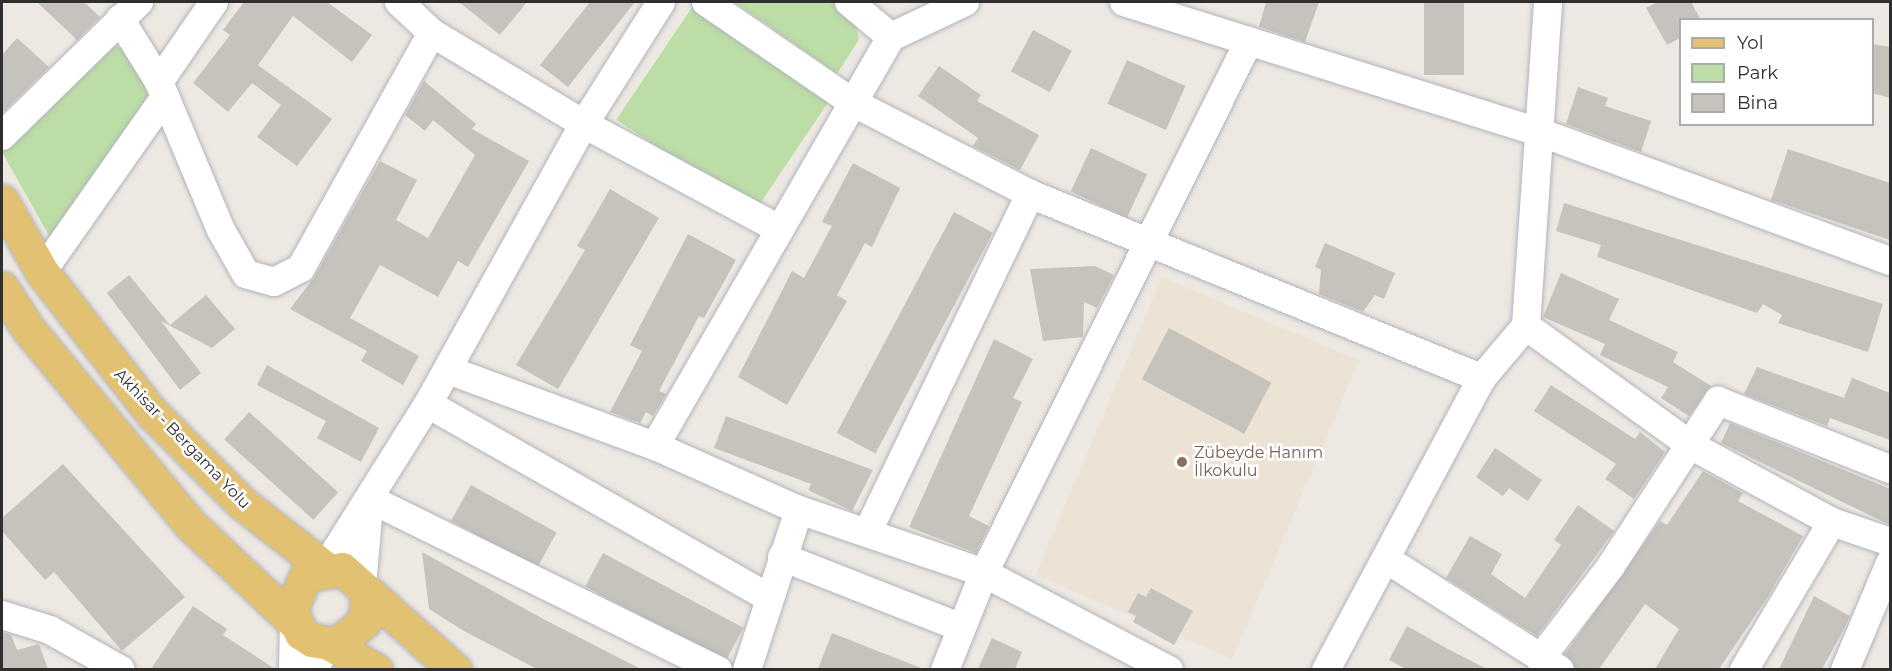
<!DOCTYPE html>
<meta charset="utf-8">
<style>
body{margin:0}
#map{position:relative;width:1892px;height:671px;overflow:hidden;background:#ede8e2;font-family:Montserrat,sans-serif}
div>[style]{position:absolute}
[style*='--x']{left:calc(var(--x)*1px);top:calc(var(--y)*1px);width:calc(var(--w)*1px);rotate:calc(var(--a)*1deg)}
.education>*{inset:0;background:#ece3d4;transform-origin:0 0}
.green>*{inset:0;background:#bcdda5;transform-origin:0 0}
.building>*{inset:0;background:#c6c3bd;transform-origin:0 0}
.roads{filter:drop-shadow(0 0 2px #b2b4bc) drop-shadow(0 0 2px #b2b4bc)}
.minor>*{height:28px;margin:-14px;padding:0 14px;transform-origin:14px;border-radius:14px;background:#fff}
.major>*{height:33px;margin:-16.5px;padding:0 16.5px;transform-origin:16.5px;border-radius:16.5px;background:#e2c172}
.dots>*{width:16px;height:16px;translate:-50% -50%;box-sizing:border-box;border:3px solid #fff;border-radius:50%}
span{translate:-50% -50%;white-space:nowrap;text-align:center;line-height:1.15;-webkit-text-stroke:5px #fff;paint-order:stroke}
.street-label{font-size:16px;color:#2e2e2e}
.education-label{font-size:16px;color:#785e54}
.left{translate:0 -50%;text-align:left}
.frame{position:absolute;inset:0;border:3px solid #2e2e2e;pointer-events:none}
.legend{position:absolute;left:1679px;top:18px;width:195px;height:108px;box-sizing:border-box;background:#fff;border:2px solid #ababab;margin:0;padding:8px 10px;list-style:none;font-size:18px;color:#2e2e2e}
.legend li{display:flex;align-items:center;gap:12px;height:30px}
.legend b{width:30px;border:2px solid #ababab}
</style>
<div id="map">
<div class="education">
<i style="left:1162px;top:277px;width:214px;height:324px;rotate:23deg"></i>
</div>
<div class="green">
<i style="clip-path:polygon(735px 2px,844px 2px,852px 8px,859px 39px,837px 74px)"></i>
<i style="left:693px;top:6px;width:166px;height:137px;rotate:34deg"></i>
<i style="clip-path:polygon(111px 46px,124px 48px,150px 97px,51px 239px,2px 152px)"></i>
</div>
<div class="building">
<i style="clip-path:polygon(37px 2px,84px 2px,100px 17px,77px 40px)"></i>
<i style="clip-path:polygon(244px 2px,327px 2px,372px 35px,352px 62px,293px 16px,258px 65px,332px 119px,297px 166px,257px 137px,281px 105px,252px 83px,228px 112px,193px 83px,230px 35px,223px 30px)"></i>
<i style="clip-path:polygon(459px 2px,527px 2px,500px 35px)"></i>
<i style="clip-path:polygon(590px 2px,635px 2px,568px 87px,540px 65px)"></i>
<i style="clip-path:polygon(1266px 2px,1319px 2px,1305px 42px,1259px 27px)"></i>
<i style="left:1424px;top:2px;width:40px;height:73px"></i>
<i style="clip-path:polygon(1658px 2px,1691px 2px,1701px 20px,1680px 20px,1680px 38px,1667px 45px,1646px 8px)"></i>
<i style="left:1033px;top:30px;width:44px;height:47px;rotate:28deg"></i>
<i style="clip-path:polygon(17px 38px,49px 67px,2px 113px,2px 55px)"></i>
<i style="clip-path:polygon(1872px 44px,1890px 47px,1890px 98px,1872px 93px)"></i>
<i style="left:1127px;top:60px;width:64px;height:48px;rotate:24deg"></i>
<i style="clip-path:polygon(939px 66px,981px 95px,977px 101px,1039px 135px,1020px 170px,973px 146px,978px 138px,918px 96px)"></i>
<i style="clip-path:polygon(424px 81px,476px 124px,472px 129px,529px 161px,468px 267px,458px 261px,438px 297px,380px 265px,350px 318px,419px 356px,403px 385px,361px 361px,367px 351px,290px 309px,315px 276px,380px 161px,417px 180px,396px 220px,428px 238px,475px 155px,433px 120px,425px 131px,405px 115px)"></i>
<i style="clip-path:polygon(1578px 87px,1608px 98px,1605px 106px,1651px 121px,1641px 152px,1566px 124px)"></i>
<i style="left:1091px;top:148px;width:62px;height:48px;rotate:25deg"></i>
<i style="clip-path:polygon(1788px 149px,1890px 183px,1890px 240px,1771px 200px)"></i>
<i style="clip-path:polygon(853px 163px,900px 188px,872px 247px,865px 243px,837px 295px,847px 301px,787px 405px,738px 377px,792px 271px,804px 278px,832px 226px,822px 222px)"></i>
<i style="clip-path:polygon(610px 189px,659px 218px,558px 389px,516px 365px,585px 250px,577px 246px)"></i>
<i style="clip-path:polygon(1564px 203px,1883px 304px,1868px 352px,1778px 323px,1782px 315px,1763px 304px,1757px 313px,1597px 257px,1601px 245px,1556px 231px)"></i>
<i style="left:954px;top:212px;width:44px;height:250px;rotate:28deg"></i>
<i style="clip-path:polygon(688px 234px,736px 260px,704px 318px,699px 316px,659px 391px,666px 394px,653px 416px,646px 412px,640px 423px,610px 412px,642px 351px,630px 345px)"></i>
<i style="clip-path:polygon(1325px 243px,1395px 273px,1384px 299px,1375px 295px,1363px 312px,1319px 294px,1321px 270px,1315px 267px)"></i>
<i style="clip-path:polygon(1095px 266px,1114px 275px,1097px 308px,1084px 302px,1083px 337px,1043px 341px,1030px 269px)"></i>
<i style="clip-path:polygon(1561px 273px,1619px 299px,1609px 320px,1678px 352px,1673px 362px,1711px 386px,1689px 416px,1661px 398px,1668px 387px,1600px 355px,1605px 344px,1543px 317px)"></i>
<i style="clip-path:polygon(129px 275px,170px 325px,206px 295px,235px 329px,212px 348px,161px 321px,201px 373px,180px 390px,107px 293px)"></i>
<i style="left:1169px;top:328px;width:116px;height:58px;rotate:28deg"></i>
<i style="clip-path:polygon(994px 339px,1033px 359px,1013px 398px,1022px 402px,969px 516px,989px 526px,976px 553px,909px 527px)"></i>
<i style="clip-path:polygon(267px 365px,379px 428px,361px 462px,317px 438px,326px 421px,257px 385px)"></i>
<i style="clip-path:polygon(1757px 367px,1844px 398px,1852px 378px,1890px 393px,1890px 440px,1830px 418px,1827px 426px,1744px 394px)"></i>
<i style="clip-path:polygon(1551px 385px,1635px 439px,1640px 432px,1665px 452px,1634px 499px,1605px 479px,1616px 464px,1534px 411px)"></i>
<i style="left:249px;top:412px;width:120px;height:37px;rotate:42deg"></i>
<i style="clip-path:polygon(726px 416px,873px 470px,852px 511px,808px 490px,811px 484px,714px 448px)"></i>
<i style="clip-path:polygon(1730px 423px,1890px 489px,1890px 525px,1721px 443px)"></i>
<i style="clip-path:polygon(1495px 448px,1542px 480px,1528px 501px,1509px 488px,1503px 496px,1476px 477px)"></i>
<i style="clip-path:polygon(63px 464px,185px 597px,122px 651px,54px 572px,45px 580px,2px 531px,2px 518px)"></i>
<i style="clip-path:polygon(1703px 471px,1743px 493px,1738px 501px,1803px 536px,1767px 598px,1719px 669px,1655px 669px,1679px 629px,1645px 604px,1599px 669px,1576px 669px,1565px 654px,1660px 521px,1667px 525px)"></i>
<i style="left:471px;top:485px;width:98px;height:41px;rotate:29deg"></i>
<i style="clip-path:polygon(1578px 505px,1614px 531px,1537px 636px,1446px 578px,1470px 536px,1502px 554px,1491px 574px,1525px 598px,1561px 545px,1554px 540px)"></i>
<i style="clip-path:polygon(422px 552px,549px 622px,641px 669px,537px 669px,464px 631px,429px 609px)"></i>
<i style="left:603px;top:553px;width:159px;height:38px;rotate:28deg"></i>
<i style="clip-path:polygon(1151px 588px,1193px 611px,1174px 645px,1133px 622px,1136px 616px,1128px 612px,1138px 593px,1146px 597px)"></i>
<i style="clip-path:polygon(1814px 596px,1850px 616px,1844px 629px,1822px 669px,1779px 669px)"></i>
<i style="clip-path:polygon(193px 606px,227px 629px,223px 635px,275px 669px,151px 669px)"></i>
<i style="clip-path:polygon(1407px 626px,1446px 648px,1487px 669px,1406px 669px,1389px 660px)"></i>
<i style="clip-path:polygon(2px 632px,11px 635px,17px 650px,39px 644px,48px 669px,2px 669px)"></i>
<i style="clip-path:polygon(832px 633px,921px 668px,921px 669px,818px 669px)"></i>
<i style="clip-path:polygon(992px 638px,1022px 652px,1015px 669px,978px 669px)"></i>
</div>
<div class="roads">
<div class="minor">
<i style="--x:399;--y:2;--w:45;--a:43.2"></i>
<i style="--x:432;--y:33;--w:177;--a:30.9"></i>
<i style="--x:584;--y:124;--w:221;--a:28.3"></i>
<i style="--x:706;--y:2;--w:177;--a:34.4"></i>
<i style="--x:852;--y:102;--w:200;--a:27.3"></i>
<i style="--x:1030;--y:194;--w:488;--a:22.2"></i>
<i style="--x:849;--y:2;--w:55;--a:39.8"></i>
<i style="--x:1124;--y:2;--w:435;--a:17.4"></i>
<i style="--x:1539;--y:132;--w:374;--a:20.2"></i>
<i style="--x:120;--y:19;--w:74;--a:58.2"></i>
<i style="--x:159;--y:82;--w:160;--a:67.3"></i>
<i style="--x:221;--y:230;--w:51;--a:60.4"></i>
<i style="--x:246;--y:274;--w:29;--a:16"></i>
<i style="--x:274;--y:282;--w:30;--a:-27"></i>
<i style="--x:301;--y:268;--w:269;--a:-60.9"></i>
<i style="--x:159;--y:82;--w:97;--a:-55.5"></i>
<i style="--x:2;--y:136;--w:192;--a:-44.4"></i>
<i style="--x:42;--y:272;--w:209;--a:-54.9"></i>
<i style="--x:1526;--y:326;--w:205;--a:35.9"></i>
<i style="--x:1692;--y:446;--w:159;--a:28.5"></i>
<i style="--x:1832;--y:522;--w:61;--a:19"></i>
<i style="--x:448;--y:370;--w:221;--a:20.2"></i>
<i style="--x:655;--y:446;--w:158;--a:24"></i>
<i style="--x:799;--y:510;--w:195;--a:18.8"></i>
<i style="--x:984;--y:573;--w:209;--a:27.7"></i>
<i style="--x:428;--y:404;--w:391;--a:29.6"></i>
<i style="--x:655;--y:446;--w:472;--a:-60"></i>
<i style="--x:891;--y:37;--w:82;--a:-25.3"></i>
<i style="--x:370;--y:499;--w:388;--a:26.2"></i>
<i style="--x:869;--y:529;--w:372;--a:-64.3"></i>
<i style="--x:782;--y:557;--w:193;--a:21.5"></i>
<i style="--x:1386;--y:559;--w:206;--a:32.5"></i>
<i style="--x:325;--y:568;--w:194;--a:-57.9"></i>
<i style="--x:428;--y:404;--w:321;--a:-60.9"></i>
<i style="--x:584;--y:124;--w:144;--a:-57.7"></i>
<i style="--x:362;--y:585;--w:78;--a:-84.9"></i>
<i style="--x:2;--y:615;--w:50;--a:17.4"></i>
<i style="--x:50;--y:630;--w:81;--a:29.4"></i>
<i style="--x:1540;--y:659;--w:117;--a:-52.6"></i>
<i style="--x:1611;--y:566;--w:197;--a:-57"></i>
<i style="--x:1718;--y:401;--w:185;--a:21.6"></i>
<i style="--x:293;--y:670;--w:48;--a:-88.8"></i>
<i style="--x:312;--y:670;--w:32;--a:-55"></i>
<i style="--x:747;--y:670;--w:168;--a:-72"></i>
<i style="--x:945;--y:670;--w:105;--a:-68.1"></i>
<i style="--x:984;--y:573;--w:594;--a:-63.52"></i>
<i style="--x:1326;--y:670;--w:331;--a:-61.9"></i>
<i style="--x:1482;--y:378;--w:68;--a:-49.8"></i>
<i style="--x:1526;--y:326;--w:325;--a:-86.1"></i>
<i style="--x:1744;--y:670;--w:172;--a:-59.3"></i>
<i style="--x:1845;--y:670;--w:116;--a:-67.2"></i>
</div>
<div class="major">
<i style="--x:2;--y:201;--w:81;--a:60.6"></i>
<i style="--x:42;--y:272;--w:177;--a:52.1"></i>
<i style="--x:151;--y:412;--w:129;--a:45"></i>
<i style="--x:242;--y:503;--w:105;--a:38.1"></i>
<i style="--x:2;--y:288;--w:50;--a:57.3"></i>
<i style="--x:29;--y:330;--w:255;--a:50.3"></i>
<i style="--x:192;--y:526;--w:140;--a:43.3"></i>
<i style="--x:367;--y:596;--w:25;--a:95"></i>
<i style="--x:365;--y:621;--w:36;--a:141"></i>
<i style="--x:337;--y:644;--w:25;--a:-171"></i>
<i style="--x:312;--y:640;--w:13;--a:-148"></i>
<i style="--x:301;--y:633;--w:26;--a:-113"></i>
<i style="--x:291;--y:609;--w:37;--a:-66"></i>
<i style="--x:306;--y:575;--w:36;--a:-9"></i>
<i style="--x:342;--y:569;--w:152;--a:41.8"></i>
<i style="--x:330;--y:644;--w:53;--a:29.5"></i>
</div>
</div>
<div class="dots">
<i style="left:1182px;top:462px;background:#8d6e63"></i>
</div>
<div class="street-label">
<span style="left:182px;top:439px;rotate:46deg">Akhisar - Bergama Yolu</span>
</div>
<div class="education-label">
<span class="left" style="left:1194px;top:462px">Zübeyde Hanım<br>İlkokulu</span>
</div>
<div class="frame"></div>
<ul class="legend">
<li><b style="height:8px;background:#e2c172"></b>Yol</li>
<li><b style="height:16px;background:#bcdda5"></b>Park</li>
<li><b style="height:16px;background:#c6c3bd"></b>Bina</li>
</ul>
</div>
